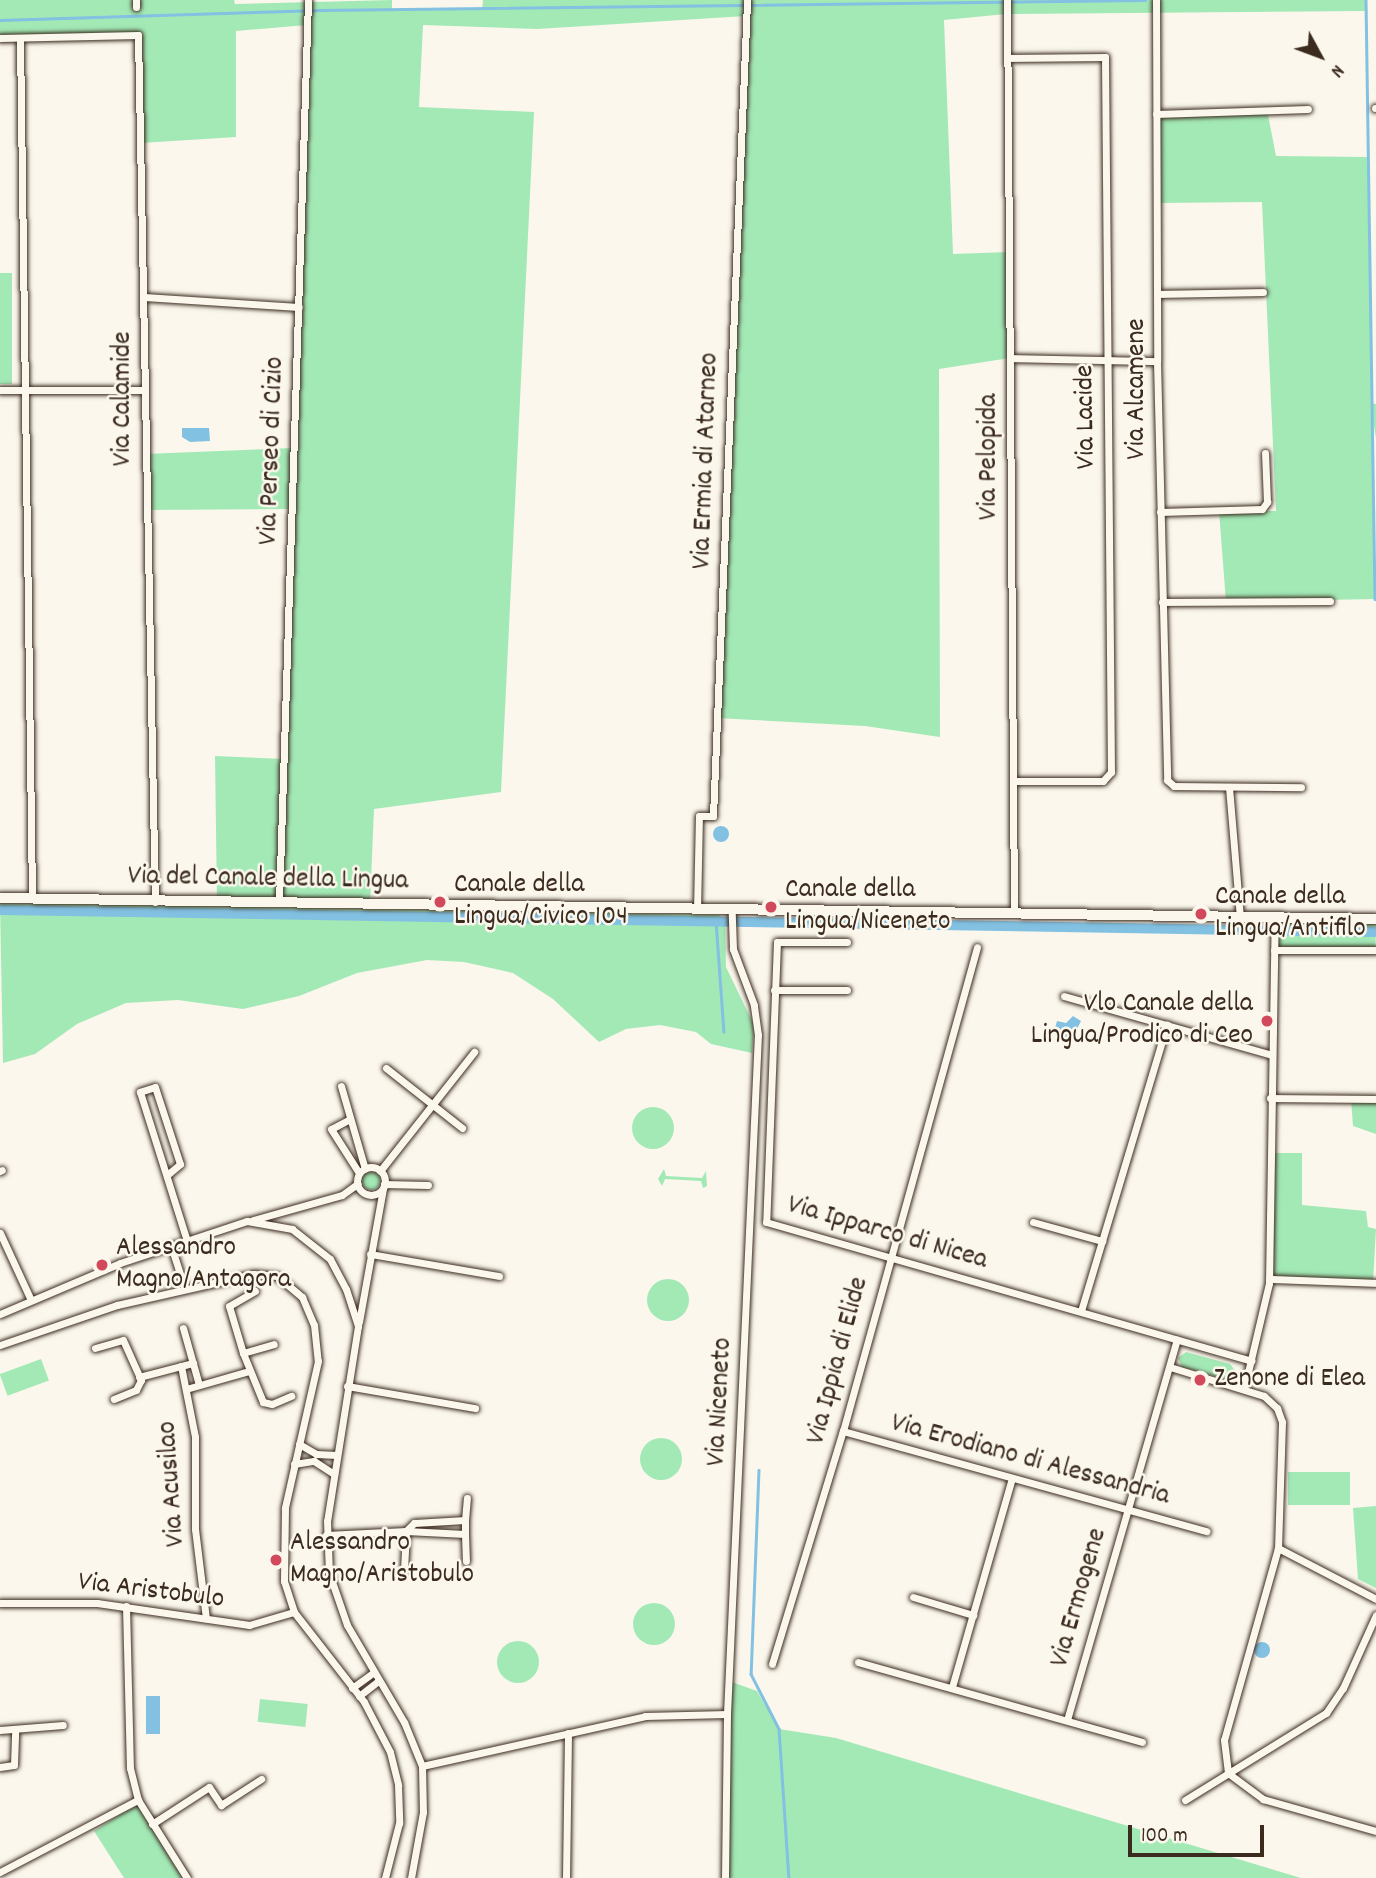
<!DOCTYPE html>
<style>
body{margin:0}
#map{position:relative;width:1376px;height:1878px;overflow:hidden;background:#fbf7ec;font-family:Dekko,sans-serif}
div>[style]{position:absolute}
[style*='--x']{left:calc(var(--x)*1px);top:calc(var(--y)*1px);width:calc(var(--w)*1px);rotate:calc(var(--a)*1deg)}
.green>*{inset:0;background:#a3e9b6;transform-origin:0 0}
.round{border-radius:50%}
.water>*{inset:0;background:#82c1e2;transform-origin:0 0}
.stream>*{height:2.5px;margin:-1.25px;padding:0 1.25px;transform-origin:1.25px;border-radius:1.25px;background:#82c1e2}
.canal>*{height:10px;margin:-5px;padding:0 5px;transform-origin:5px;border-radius:5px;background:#82c1e2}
.roads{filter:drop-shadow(0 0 2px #3b2a1e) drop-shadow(0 0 2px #3b2a1e)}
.street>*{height:7px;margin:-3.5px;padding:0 3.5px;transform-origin:3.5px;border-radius:3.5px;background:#fbf7ec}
.street>.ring{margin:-3.5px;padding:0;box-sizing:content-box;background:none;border:7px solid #fbf7ec;border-radius:50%}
.secondary>*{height:10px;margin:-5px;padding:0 5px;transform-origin:5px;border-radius:5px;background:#fbf7ec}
.dots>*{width:19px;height:19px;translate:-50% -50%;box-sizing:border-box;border:4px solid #fbf7ec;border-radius:50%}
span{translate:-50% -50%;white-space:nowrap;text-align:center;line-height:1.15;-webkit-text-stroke:5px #fbf7ec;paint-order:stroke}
.street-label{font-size:28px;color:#3b2a1e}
.poi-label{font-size:28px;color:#3b2a1e}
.left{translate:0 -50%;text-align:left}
.right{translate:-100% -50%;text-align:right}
.north{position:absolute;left:1285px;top:21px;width:70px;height:70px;-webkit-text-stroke:5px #fbf7ec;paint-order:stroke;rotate:131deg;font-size:19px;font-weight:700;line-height:28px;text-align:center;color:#3b2a1e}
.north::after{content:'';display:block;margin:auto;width:24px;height:32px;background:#3b2a1e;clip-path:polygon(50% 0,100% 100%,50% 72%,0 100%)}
.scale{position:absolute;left:1128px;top:1825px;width:136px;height:32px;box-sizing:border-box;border:4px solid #3b2a1e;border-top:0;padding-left:9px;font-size:21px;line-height:24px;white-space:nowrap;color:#3b2a1e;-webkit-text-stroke:5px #fbf7ec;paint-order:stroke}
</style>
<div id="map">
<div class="green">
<i style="clip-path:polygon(0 0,234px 0,235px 4px,392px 0,392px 10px,482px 10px,483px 0,1366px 0,1366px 11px,1006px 14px,944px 20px,953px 254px,1009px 252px,1010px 358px,939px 369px,940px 737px,865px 726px,717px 718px,746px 16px,537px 29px,423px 25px,419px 107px,534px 112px,501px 792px,374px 809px,370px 904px,217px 902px,215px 756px,284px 759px,292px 509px,146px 510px,145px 454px,294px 448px,307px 25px,236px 31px,236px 137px,141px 143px,138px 35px,0 38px)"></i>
<i style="clip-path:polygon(1267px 110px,1276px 156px,1368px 157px,1372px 403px,1376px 404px,1376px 438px,1372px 414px,1375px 599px,1226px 602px,1219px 511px,1276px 511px,1262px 202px,1158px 203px,1156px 114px)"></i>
<i style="left:0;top:273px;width:12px;height:111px"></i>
<i style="clip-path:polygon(0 903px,719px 915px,725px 920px,726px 967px,754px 1025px,752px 1053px,711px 1044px,696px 1032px,660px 1025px,626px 1029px,599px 1042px,553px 999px,513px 973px,464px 962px,427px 960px,357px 973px,299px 996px,243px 1009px,178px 1000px,126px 1003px,77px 1024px,35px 1054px,3px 1063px)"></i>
<i style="left:1275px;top:919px;width:101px;height:31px;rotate:1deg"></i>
<i style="clip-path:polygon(1351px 1099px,1376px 1099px,1376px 1134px,1353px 1126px)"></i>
<i class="round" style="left:632px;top:1107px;width:42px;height:42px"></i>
<i style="clip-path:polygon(1270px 1153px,1302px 1153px,1302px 1205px,1366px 1211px,1368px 1227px,1376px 1229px,1373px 1282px,1269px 1279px)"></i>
<i style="clip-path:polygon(664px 1169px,666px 1176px,702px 1178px,706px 1171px,707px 1186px,703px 1188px,701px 1181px,665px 1179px,662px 1186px,658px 1179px)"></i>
<i class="round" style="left:362px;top:1172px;width:18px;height:18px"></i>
<i class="round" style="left:647px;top:1279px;width:42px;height:42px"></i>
<i style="clip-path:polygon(1186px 1352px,1230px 1364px,1238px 1374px,1229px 1380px,1182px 1367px,1178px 1358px)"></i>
<i style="left:41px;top:1359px;width:23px;height:44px;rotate:70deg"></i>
<i class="round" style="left:640px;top:1438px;width:42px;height:42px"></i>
<i style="left:1350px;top:1472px;width:33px;height:62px;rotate:90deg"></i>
<i style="clip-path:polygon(1376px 1506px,1376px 1588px,1358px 1579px,1353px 1508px)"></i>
<i class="round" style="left:633px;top:1603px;width:42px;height:42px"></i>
<i class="round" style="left:497px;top:1641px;width:42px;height:42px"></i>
<i style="clip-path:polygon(729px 1681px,757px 1691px,779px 1729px,836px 1738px,1301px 1878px,725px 1878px)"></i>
<i style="left:260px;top:1699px;width:48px;height:23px;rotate:6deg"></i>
<i style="clip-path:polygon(137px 1804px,183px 1878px,124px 1878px,94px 1831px)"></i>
</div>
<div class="water">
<i style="clip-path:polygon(182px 428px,209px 428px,210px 441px,190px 442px,182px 437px)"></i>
<i class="round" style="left:713px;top:826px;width:16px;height:16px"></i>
<i style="clip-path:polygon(1073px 1016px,1081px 1021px,1072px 1039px,1060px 1037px,1054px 1032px,1057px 1021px,1066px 1023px)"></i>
<i class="round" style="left:1254px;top:1642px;width:16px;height:16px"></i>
<i style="left:146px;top:1696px;width:14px;height:38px"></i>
</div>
<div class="stream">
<i style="--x:1366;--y:0;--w:599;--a:89.14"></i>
<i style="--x:0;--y:20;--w:320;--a:-1.8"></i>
<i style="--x:320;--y:10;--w:825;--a:-0.69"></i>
<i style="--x:716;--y:921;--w:111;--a:85.9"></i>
<i style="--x:759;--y:1470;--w:204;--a:92.2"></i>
<i style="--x:751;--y:1674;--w:62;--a:63"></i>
<i style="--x:779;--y:1729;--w:149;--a:86.2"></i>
</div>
<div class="canal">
<i style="--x:0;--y:910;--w:1376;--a:0.92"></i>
</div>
<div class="roads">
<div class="street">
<i style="--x:136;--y:0;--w:7;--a:90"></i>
<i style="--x:1007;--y:0;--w:914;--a:89.56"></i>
<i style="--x:1156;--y:0;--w:361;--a:89.8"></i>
<i style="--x:1157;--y:361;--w:419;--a:88.6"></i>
<i style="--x:1167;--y:780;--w:9;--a:41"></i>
<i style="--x:1174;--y:786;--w:127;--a:0.5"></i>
<i style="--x:0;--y:38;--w:138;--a:-1.2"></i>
<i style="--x:138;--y:35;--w:867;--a:88.88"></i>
<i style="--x:20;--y:38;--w:861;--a:89.2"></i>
<i style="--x:1007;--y:58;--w:98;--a:-0.6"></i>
<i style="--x:1105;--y:57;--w:715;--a:89.52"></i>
<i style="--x:1111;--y:772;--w:12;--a:132"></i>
<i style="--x:1103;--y:781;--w:90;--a:180"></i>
<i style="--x:1375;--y:108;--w:1;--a:0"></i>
<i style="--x:1156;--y:114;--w:152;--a:-1.9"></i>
<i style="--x:1159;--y:294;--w:104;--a:-1.1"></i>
<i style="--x:144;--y:297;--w:155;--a:3.7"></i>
<i style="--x:1010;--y:358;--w:147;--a:1.2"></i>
<i style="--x:0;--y:390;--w:143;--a:0"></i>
<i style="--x:1160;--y:512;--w:102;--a:-1.7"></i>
<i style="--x:1262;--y:509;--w:9;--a:-54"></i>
<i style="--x:1267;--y:502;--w:49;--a:-92.3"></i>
<i style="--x:1162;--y:602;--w:168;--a:-0.3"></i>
<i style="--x:1229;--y:787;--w:130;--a:85.2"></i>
<i style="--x:279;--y:903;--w:903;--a:-88.16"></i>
<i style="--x:697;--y:910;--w:94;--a:-88.8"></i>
<i style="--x:699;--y:816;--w:14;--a:0"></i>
<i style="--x:713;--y:816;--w:817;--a:-87.61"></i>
<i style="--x:847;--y:942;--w:70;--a:180"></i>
<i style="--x:777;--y:942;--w:280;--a:92.2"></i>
<i style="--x:766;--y:1222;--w:505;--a:15.96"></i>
<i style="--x:1274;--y:950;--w:102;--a:0"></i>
<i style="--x:774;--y:990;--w:73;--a:0"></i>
<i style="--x:1064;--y:996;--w:216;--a:15.8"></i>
<i style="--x:386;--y:1068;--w:97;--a:38.3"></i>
<i style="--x:341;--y:1086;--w:86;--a:73.9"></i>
<i style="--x:1270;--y:1098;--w:106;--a:0.5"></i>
<i style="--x:350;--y:1119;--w:21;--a:152"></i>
<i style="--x:331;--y:1129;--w:52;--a:57.5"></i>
<i class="ring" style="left:357px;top:1167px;width:21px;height:21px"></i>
<i style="--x:0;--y:1171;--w:2;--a:-27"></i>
<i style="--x:380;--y:1171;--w:152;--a:-51.7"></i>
<i style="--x:167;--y:1175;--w:17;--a:-40"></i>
<i style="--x:180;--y:1164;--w:81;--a:-108"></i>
<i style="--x:155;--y:1087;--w:16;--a:162"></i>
<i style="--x:140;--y:1092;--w:156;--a:72.5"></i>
<i style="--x:384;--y:1184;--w:44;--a:1.3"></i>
<i style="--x:253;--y:1220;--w:92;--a:-15.7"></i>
<i style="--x:342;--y:1195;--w:19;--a:-36"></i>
<i style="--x:1033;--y:1222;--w:72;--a:15.4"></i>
<i style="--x:0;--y:1233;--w:74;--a:65.2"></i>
<i style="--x:171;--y:1246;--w:45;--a:72"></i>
<i style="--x:370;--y:1254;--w:131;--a:9.7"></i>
<i style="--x:1269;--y:1279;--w:107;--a:2.1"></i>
<i style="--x:255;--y:1291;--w:30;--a:150"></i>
<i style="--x:229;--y:1306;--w:49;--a:73.4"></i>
<i style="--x:243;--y:1353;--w:53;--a:67.8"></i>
<i style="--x:263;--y:1402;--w:9;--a:13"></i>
<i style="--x:272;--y:1404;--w:21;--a:-23"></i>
<i style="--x:1081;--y:1311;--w:299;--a:-73.3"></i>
<i style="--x:0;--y:1314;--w:130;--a:-23"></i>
<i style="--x:120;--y:1263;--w:134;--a:-18.3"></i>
<i style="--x:247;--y:1221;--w:46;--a:10.1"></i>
<i style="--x:292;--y:1229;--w:48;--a:38.3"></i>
<i style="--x:330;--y:1259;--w:34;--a:62"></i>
<i style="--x:346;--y:1289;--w:39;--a:72"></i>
<i style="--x:358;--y:1326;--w:197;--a:99"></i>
<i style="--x:327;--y:1521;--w:52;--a:87.8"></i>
<i style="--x:329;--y:1573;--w:55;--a:70.9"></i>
<i style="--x:347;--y:1625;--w:113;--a:59.6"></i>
<i style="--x:404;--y:1722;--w:48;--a:67.8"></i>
<i style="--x:422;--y:1766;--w:46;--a:88.8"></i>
<i style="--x:423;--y:1812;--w:67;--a:100.3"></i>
<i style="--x:359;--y:1322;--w:136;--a:-79.8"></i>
<i style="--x:183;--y:1328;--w:59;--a:74.3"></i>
<i style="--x:0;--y:1345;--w:124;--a:-18.9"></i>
<i style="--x:117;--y:1305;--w:140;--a:-12.8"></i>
<i style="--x:254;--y:1274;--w:23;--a:5"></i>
<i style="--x:277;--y:1276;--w:33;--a:40"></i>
<i style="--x:302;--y:1297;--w:30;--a:67"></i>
<i style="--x:314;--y:1325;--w:36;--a:84"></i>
<i style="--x:318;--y:1361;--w:151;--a:102.7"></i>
<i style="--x:285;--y:1508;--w:73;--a:90.8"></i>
<i style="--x:284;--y:1581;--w:33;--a:72"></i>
<i style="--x:294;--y:1612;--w:114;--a:52.1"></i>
<i style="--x:364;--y:1702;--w:56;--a:62.5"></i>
<i style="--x:390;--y:1752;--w:34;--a:76"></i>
<i style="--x:398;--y:1785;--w:38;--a:88"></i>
<i style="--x:399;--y:1823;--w:57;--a:104.3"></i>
<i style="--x:95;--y:1348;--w:29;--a:-16"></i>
<i style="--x:123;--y:1340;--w:44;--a:65.8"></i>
<i style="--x:141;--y:1380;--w:11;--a:117"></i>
<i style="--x:136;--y:1390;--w:24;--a:158"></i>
<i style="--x:243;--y:1353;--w:32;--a:-16"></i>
<i style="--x:181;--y:1366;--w:72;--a:78.8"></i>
<i style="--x:195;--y:1437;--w:92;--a:90"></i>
<i style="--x:195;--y:1529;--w:90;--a:83"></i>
<i style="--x:1170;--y:1367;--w:98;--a:17.1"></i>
<i style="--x:1264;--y:1396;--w:18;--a:43"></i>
<i style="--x:1277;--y:1408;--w:15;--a:70"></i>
<i style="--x:1282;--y:1422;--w:126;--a:91.8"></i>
<i style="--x:1278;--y:1548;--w:199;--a:105.7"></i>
<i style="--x:1224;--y:1740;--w:33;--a:83"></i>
<i style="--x:1228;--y:1773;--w:44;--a:36.6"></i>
<i style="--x:1263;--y:1799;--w:117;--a:15.8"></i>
<i style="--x:139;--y:1377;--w:56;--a:-14.5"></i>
<i style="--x:347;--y:1386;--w:130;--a:9.8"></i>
<i style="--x:186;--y:1389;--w:66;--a:-15.9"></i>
<i style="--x:1244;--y:1389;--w:109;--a:-76.7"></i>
<i style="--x:1269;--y:1283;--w:364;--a:-89.1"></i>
<i style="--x:843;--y:1431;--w:377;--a:15.4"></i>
<i style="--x:299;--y:1444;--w:20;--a:30"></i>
<i style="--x:316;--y:1454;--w:21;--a:3"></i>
<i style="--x:294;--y:1464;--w:20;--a:-9"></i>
<i style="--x:314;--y:1461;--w:24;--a:33"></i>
<i style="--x:465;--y:1520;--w:22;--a:-85"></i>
<i style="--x:465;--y:1534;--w:27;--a:88"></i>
<i style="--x:326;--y:1535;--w:80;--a:-2.9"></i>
<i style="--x:406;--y:1531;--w:59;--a:2.9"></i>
<i style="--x:465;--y:1534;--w:14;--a:-90"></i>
<i style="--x:465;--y:1520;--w:51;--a:176.6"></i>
<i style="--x:414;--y:1523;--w:11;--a:135"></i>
<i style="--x:406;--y:1531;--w:40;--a:92.9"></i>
<i style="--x:1278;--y:1548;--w:110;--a:27.5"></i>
<i style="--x:913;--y:1597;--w:63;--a:16.7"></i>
<i style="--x:0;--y:1603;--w:97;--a:0"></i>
<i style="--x:97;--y:1603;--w:154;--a:8.2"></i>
<i style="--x:249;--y:1625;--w:47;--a:-16.1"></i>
<i style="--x:126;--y:1606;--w:162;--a:88.6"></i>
<i style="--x:130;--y:1768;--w:33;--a:76"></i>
<i style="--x:138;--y:1800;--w:92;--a:57.9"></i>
<i style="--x:858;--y:1662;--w:295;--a:15.7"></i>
<i style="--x:772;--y:1664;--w:244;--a:-73.1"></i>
<i style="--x:843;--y:1431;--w:502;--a:-74.52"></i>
<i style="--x:952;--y:1687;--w:214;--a:-74"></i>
<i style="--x:352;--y:1688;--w:26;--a:-36"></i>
<i style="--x:359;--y:1696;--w:24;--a:-38"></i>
<i style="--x:1067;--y:1720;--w:396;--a:-73.9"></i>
<i style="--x:0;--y:1730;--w:63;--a:-4.5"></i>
<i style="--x:422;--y:1766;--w:229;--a:-12.6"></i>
<i style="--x:645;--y:1716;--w:82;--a:-1.4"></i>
<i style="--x:0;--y:1767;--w:14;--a:-8"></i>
<i style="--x:14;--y:1765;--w:36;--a:-88"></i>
<i style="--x:1185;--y:1800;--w:166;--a:-31.7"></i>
<i style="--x:1326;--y:1713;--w:30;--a:-56"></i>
<i style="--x:1343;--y:1688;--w:80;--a:-65.7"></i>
<i style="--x:152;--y:1824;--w:68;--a:-33"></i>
<i style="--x:209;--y:1787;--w:22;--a:56"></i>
<i style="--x:221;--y:1805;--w:48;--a:-33"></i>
<i style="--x:0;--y:1872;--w:156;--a:-27.6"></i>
<i style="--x:566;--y:1878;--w:145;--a:-89.2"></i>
<i style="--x:725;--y:1878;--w:164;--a:-89.3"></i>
<i style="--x:727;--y:1714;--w:680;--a:-87.39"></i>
<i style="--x:758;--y:1035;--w:30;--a:-98"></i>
<i style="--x:754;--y:1005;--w:60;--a:-110.6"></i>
<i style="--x:733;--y:949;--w:38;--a:-92"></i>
</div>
<div class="secondary">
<i style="--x:0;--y:898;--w:1376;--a:0.87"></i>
</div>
</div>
<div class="dots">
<i style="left:440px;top:902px;background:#d1495b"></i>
<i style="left:771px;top:907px;background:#d1495b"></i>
<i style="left:1201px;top:914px;background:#d1495b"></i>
<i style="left:1267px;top:1021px;background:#d1495b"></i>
<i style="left:102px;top:1265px;background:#d1495b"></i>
<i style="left:1200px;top:1380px;background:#d1495b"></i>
<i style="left:276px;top:1560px;background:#d1495b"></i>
</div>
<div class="street-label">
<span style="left:1138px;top:389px;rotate:-90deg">Via Alcamene</span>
<span style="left:124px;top:399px;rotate:-90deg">Via Calamide</span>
<span style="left:1087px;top:417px;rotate:-91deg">Via Lacide</span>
<span style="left:273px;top:451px;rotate:-88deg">Via Perseo di Cizio</span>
<span style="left:990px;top:457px;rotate:-90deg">Via Pelopida</span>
<span style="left:707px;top:461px;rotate:-88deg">Via Ermia di Atarneo</span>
<span style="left:268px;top:880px;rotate:1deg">Via del Canale della Lingua</span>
<span style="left:887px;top:1234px;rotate:16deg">Via Ipparco di Nicea</span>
<span style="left:839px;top:1361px;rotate:-75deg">Via Ippia di Elide</span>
<span style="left:721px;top:1402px;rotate:-87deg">Via Niceneto</span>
<span style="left:1030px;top:1461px;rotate:15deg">Via Erodiano di Alessandria</span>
<span style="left:173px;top:1484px;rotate:-94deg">Via Acusilao</span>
<span style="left:151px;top:1592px;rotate:7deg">Via Aristobulo</span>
<span style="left:1080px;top:1598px;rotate:-74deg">Via Ermogene</span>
</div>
<div class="poi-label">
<span class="left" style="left:454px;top:902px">Canale della<br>Lingua/Civico 104</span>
<span class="left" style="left:785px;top:907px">Canale della<br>Lingua/Niceneto</span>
<span class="left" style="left:1215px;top:914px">Canale della<br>Lingua/Antifilo</span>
<span class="right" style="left:1253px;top:1021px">Vlo Canale della<br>Lingua/Prodico di Ceo</span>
<span class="left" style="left:116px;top:1265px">Alessandro<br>Magno/Antagora</span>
<span class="left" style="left:1214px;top:1380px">Zenone di Elea</span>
<span class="left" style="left:290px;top:1560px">Alessandro<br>Magno/Aristobulo</span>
</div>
<div class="north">N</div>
<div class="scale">100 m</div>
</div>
